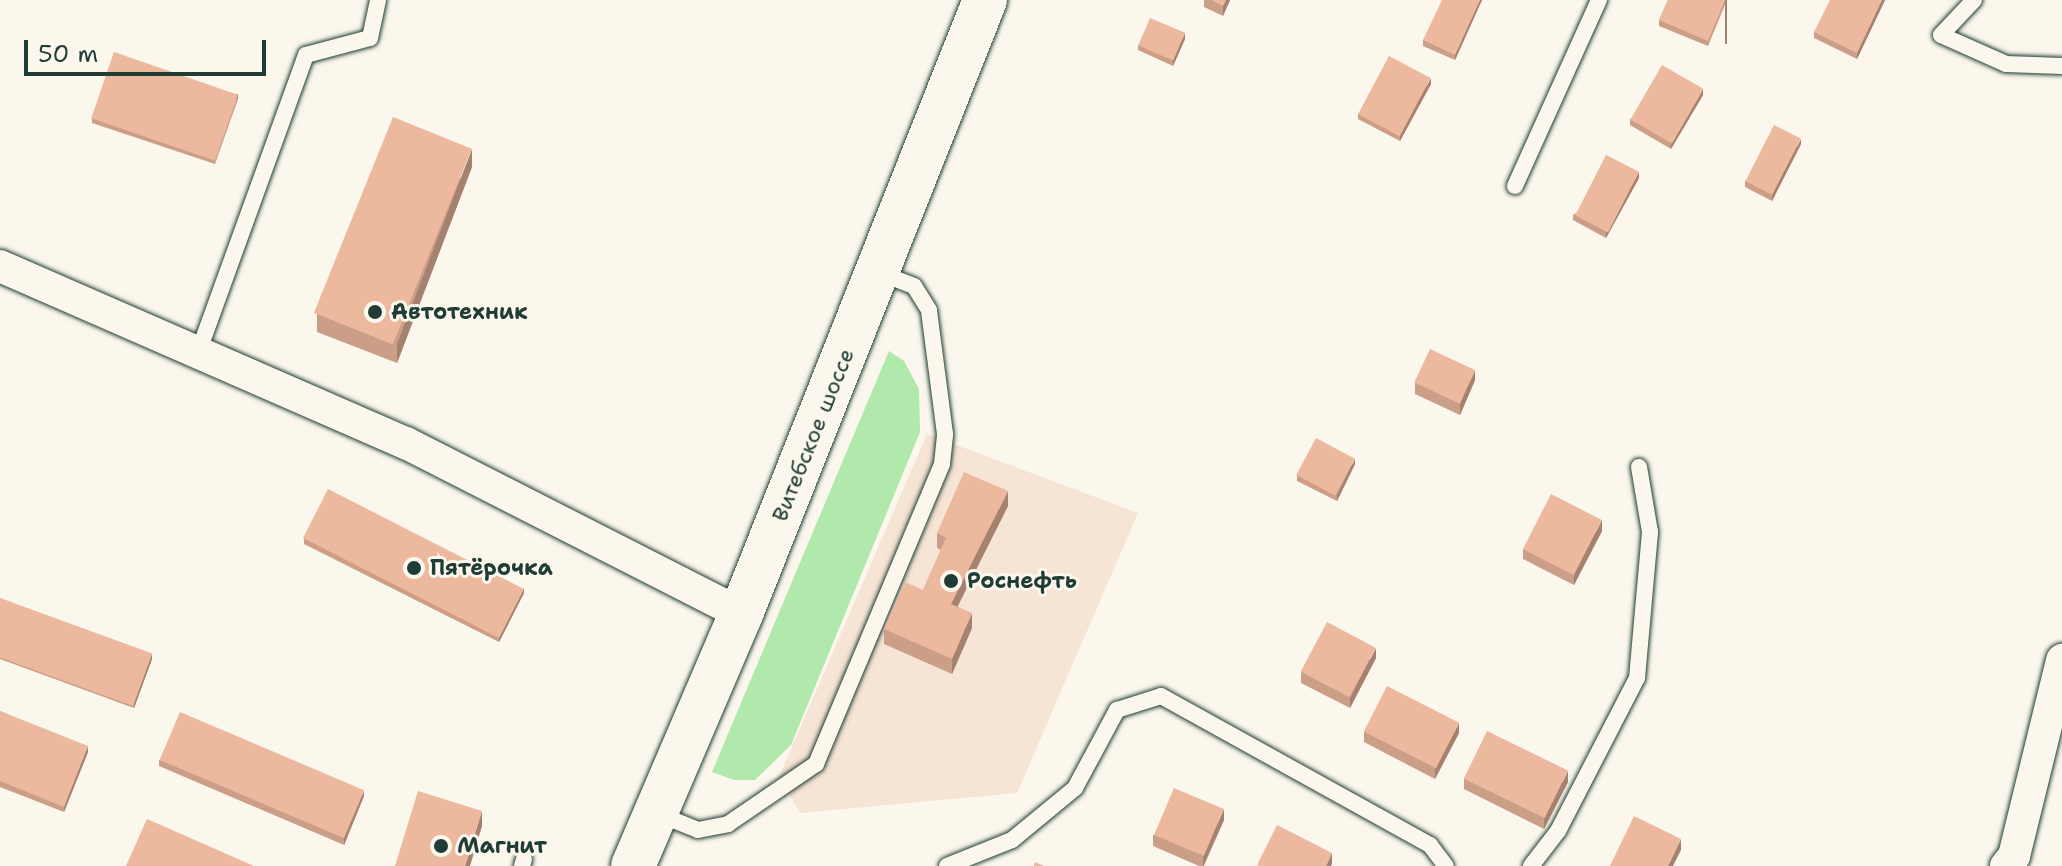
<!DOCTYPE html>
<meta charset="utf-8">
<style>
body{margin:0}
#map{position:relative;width:2062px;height:866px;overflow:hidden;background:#fbf7ec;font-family:"Shantell Sans",sans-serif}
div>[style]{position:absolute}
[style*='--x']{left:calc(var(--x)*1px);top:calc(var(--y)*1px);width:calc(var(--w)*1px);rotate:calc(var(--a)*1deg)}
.built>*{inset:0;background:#f6e4d5}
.green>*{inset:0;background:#b1e8ac}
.roads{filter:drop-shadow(0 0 2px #1f3d34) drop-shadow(0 0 2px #1f3d34)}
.lane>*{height:16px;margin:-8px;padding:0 8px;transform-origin:8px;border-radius:8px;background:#fbf7ec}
.street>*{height:32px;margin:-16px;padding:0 16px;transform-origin:16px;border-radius:16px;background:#fbf7ec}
.primary>*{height:44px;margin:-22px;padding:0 22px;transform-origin:22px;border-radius:22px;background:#fbf7ec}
.wall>*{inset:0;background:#cb9e88}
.shaded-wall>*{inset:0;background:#a5816f;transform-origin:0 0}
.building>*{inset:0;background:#ecb89e;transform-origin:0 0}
.dots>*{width:22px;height:22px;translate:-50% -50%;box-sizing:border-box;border:4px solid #fbf7ec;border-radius:50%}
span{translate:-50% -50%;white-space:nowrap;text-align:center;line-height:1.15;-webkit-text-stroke:6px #fbf7ec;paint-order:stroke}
.poi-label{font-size:22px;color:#1f3d34;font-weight:700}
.left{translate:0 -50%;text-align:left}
.street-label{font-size:22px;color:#1f3d34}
.scale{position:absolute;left:24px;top:40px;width:242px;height:36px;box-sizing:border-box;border:4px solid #1f3d34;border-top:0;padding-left:10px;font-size:24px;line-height:28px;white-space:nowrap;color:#1f3d34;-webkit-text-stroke:6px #fbf7ec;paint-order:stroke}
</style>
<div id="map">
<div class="built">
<i style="clip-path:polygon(927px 434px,1138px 513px,1017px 793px,800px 813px,779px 777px)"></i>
</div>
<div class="green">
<i style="clip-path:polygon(889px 351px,904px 361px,919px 389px,920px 432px,791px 745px,755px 780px,734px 780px,712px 772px)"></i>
</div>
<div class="roads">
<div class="lane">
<i style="--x:1974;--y:0;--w:48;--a:133.3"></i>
<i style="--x:1941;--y:35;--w:71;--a:24"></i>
<i style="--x:2006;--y:64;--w:56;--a:2"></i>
<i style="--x:1515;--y:186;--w:204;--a:-65.7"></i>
<i style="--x:197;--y:356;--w:320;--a:-70.1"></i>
<i style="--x:306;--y:55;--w:66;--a:-14.9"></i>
<i style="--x:370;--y:38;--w:39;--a:-78"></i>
<i style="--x:656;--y:813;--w:45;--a:22"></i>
<i style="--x:698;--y:830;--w:31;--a:-11"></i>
<i style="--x:728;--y:824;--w:107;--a:-34.3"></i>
<i style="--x:816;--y:764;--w:325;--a:-67.2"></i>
<i style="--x:942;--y:464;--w:30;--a:-84"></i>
<i style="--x:945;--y:434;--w:125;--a:-97.4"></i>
<i style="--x:929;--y:310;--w:28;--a:-122"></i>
<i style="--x:914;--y:286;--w:39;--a:-159"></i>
<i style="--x:522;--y:866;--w:7;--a:-74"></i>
<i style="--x:947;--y:866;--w:70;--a:-21.8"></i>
<i style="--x:1012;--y:840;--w:82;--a:-39.5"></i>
<i style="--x:1075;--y:788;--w:89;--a:-61.7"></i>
<i style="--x:1117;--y:710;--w:46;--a:-17.7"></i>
<i style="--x:1161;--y:696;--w:308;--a:29"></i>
<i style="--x:1430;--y:845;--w:26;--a:53"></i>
<i style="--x:1531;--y:866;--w:44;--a:-52.4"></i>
<i style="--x:1558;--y:831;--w:172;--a:-62.7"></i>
<i style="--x:1637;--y:678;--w:147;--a:-84.9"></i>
<i style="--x:1650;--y:532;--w:66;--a:-99.6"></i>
</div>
<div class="street">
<i style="--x:0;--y:266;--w:443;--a:23.6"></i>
<i style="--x:406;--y:443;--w:376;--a:27"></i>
<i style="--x:2006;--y:866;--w:13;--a:-51"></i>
<i style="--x:2014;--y:856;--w:202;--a:-76.2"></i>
</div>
<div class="primary">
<i style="--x:633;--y:866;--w:274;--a:-66.8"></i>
<i style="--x:741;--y:614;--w:661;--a:-68.33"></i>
</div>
</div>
<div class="wall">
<i style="clip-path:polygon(1204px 0,1230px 0,1223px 16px,1204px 7px)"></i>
<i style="clip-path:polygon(1482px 0,1455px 60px,1423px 46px,1423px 40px)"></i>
<i style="clip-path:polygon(1668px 0,1727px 0,1708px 46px,1659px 26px,1659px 20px)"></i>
<i style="clip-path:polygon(1885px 0,1857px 59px,1814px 38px,1814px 32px)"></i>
<i style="clip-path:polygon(1185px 39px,1173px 66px,1138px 50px,1138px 45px)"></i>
<i style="clip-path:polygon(1431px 84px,1400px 141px,1358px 119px,1358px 114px)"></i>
<i style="clip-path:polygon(1703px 95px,1671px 149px,1630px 125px,1630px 119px)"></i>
<i style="clip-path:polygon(238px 99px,215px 164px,92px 123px,92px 118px)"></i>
<i style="clip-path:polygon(1801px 144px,1772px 201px,1745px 187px,1745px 181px)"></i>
<i style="clip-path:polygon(472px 167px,397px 363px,317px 332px,317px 314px)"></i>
<i style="clip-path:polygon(1639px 178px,1606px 238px,1573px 220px,1573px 215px)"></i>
<i style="clip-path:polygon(1475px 380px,1460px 415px,1415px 394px,1415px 383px)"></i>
<i style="clip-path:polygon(1355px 464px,1337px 501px,1297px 481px,1297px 475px)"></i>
<i style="clip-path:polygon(1008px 506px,958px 606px,972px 628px,952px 674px,884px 644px,884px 629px,923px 590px,941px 550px,937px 548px,937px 533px)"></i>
<i style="clip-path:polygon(1602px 531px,1574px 585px,1523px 559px,1523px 549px)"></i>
<i style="clip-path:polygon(304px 538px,524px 593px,499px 642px,304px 544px)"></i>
<i style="clip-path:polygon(0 598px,152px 659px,134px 708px,0 659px)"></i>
<i style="clip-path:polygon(1376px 658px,1350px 708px,1301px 683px,1301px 672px)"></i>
<i style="clip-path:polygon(0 711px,88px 752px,64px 812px,0 787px)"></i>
<i style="clip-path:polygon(1364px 732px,1459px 733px,1435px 779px,1364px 742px)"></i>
<i style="clip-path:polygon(159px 760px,364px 796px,344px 845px,159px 766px)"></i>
<i style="clip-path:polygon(1464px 779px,1568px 782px,1544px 829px,1464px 789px)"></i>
<i style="clip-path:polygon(1224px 820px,1204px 866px,1199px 866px,1153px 846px,1153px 835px)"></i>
</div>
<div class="shaded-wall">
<i style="clip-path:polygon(1226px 0,1230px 0,1223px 16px,1223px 6px)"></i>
<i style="clip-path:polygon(1480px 0,1482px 0,1455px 60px,1455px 55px)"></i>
<i style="left:1725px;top:0;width:2px;height:44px"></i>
<i style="clip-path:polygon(1882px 0,1885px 0,1857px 59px,1857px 53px)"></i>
<i style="clip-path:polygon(1185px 33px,1185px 39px,1173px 66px,1173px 60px)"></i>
<i style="clip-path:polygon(1431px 78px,1431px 84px,1400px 141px,1400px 136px)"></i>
<i style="clip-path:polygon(1703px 89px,1703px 95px,1671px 149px,1671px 144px)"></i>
<i style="left:238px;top:94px;width:5px;height:69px;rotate:90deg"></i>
<i style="clip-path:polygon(1801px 139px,1801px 144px,1772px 201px,1772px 195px)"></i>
<i style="clip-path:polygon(472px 149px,472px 167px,397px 363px,397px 344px)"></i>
<i style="clip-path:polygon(1639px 172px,1639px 178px,1606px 238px,1606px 233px)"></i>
<i style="clip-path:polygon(1475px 370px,1475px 380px,1460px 415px,1460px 404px)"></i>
<i style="clip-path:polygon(1355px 459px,1355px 464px,1337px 501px,1337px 495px)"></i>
<i style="clip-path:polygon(1008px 491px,1008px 506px,951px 619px,951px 604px)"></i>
<i style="clip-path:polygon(1602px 520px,1602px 531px,1574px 585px,1574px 575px)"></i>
<i style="clip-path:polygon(524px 588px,524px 593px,499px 642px,499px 637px)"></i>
<i style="clip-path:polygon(972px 613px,972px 628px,952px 674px,952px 659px)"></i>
<i style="clip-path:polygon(1376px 648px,1376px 658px,1350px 708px,1350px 698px)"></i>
<i style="clip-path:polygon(152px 653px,152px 659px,134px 708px,134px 702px)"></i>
<i style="clip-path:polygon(1459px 723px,1459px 733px,1435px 779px,1435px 769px)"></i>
<i style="clip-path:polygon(88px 746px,88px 752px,64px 812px,64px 807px)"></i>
<i style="clip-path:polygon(1568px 771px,1568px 782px,1544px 829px,1544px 819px)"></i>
<i style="clip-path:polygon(364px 791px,364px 796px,344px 845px,344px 839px)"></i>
<i style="clip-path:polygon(1224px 809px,1224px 820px,1203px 866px,1203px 857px)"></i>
<i style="clip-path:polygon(482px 811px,482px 826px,470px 866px,465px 866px)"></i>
<i style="clip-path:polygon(1681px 839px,1681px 850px,1673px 866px,1668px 866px)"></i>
<i style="clip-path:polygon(1332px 853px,1332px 864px,1331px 866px,1326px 866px)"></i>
</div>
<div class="building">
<i style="clip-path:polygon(1211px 0,1226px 0,1223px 6px)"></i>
<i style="clip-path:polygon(1442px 0,1480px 0,1455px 55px,1423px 40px)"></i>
<i style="clip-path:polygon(1668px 0,1725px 0,1708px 41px,1659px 20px)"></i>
<i style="clip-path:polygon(1830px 0,1882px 0,1857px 53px,1814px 32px)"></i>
<i style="left:1150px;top:18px;width:38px;height:30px;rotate:23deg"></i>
<i style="left:114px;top:52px;width:131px;height:70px;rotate:19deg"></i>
<i style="left:1389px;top:56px;width:47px;height:66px;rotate:28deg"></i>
<i style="left:1662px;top:65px;width:48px;height:63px;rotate:30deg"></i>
<i style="left:393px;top:117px;width:85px;height:211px;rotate:22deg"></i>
<i style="left:1774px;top:125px;width:30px;height:63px;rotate:27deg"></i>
<i style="left:1606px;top:155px;width:37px;height:68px;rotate:27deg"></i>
<i style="left:1430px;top:349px;width:50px;height:37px;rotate:25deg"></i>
<i style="left:1316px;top:438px;width:44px;height:42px;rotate:28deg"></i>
<i style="clip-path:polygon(964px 472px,1008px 491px,951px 604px,972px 613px,952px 659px,884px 629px,905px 582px,923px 590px,946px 538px,937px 533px)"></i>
<i style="left:328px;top:489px;width:220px;height:55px;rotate:27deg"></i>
<i style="left:1551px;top:494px;width:57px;height:62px;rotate:27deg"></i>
<i style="left:0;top:598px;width:162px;height:56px;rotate:20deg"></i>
<i style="left:1327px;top:622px;width:55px;height:56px;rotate:28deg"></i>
<i style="left:1387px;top:686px;width:81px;height:51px;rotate:27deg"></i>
<i style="clip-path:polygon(0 711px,88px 746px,64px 807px,0 781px)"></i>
<i style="left:180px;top:712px;width:200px;height:52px;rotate:23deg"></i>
<i style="left:1487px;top:731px;width:90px;height:53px;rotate:26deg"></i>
<i style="left:1174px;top:788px;width:54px;height:51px;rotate:23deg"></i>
<i style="clip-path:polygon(418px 791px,482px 811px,465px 866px,395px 866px)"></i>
<i style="clip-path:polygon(1634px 816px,1681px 839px,1668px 866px,1610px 866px)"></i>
<i style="clip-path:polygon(147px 819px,254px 866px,126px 866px)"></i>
<i style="clip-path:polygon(1277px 825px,1332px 853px,1326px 866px,1259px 866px,1257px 865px)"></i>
<i style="clip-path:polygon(1035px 862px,1044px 866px,1034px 866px)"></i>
</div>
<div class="dots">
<i style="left:375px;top:312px;background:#1f3d34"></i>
<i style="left:414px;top:568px;background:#1f3d34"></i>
<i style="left:951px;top:581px;background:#1f3d34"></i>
<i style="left:441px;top:846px;background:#1f3d34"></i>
</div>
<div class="poi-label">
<span class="left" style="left:391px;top:312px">Автотехник</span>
<span class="left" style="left:430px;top:568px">Пятёрочка</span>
<span class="left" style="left:967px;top:581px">Роснефть</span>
<span class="left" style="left:457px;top:846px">Магнит</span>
</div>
<div class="street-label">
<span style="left:813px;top:435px;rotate:-68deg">Витебское шоссе</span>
</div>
<div class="scale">50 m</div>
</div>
